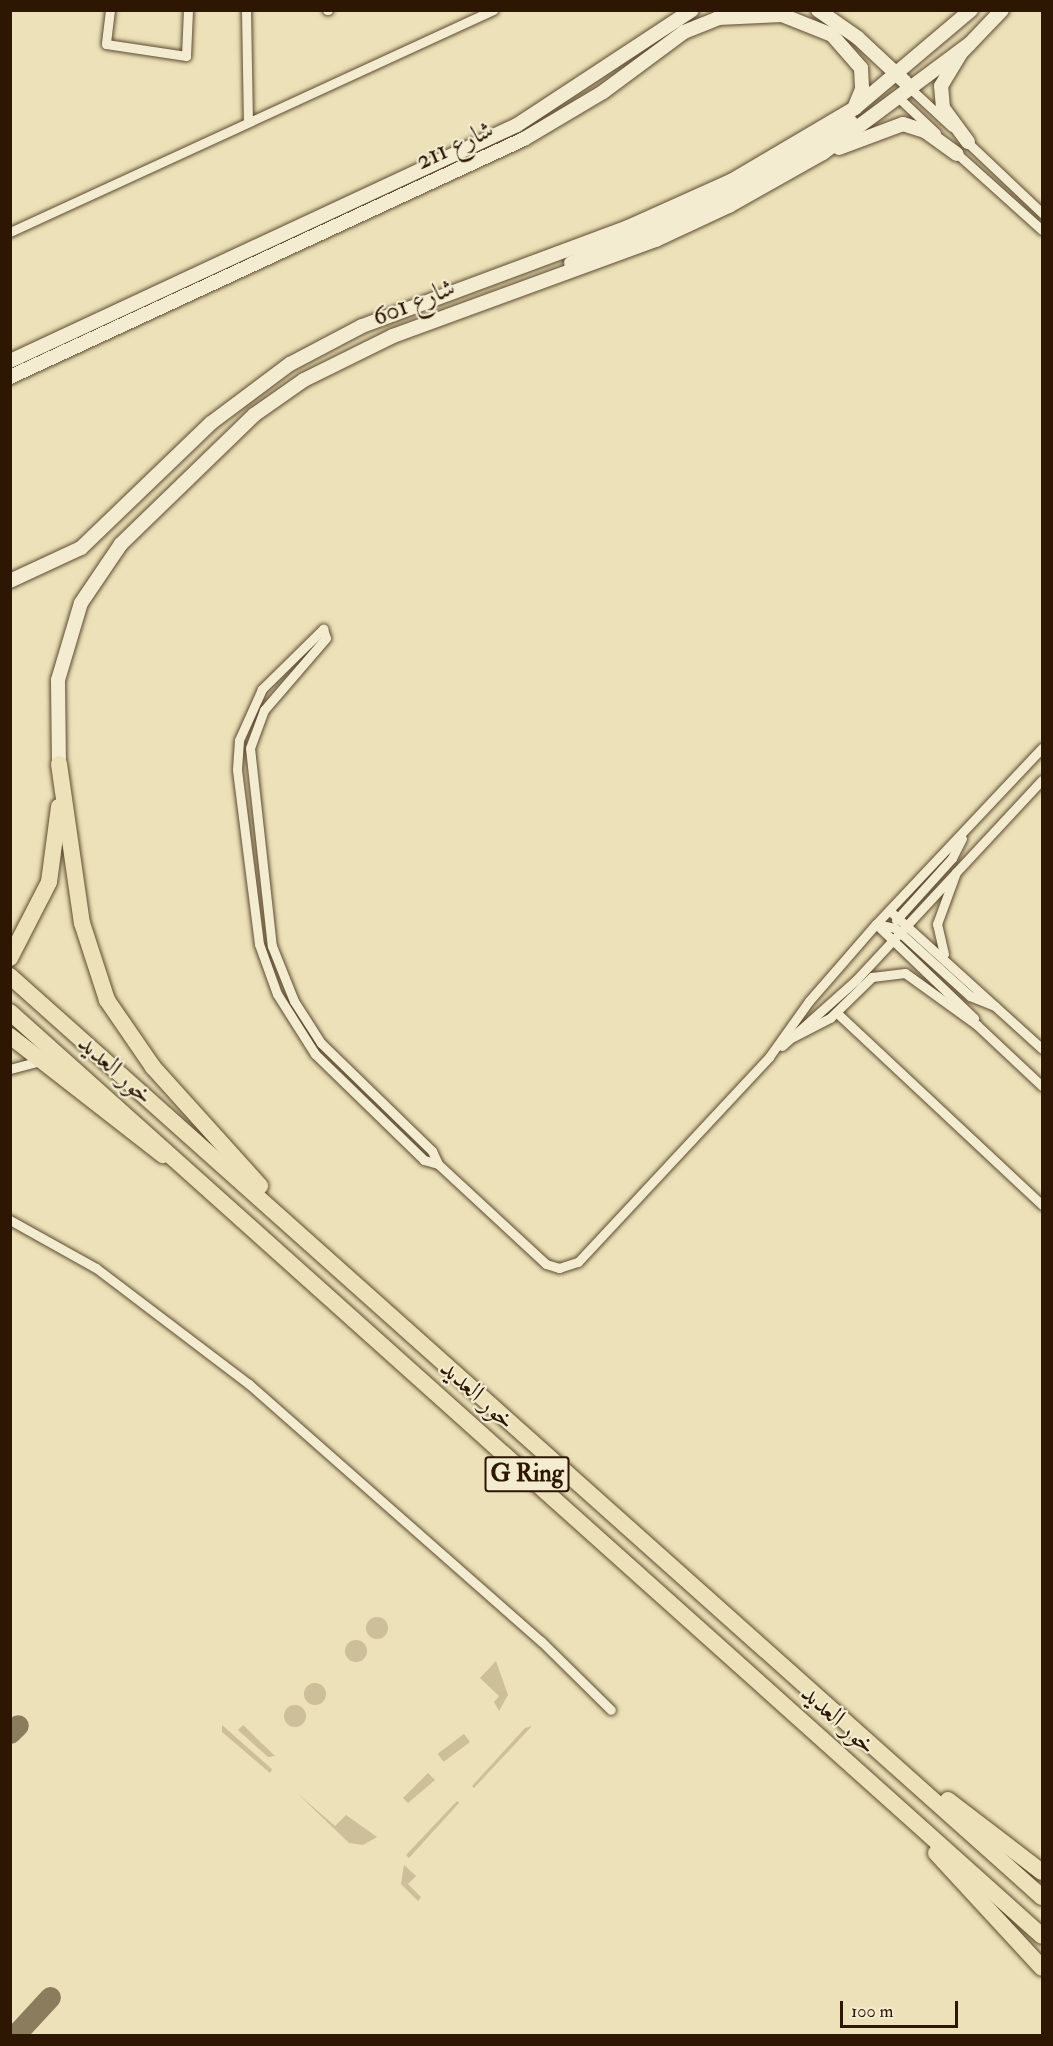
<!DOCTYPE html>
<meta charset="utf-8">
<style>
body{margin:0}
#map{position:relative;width:1053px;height:2046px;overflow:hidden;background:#ece1b8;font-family:"IM FELL Double Pica",Amiri,serif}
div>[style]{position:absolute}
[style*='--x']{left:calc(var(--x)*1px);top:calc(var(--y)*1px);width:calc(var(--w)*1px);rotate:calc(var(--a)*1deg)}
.green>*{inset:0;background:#ccbf99;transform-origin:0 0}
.round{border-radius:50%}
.taxiway>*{height:21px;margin:-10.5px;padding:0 10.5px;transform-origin:10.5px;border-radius:10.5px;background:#8c7c5e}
.roads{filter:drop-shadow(0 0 2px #5d4a30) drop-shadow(0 0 2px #5d4a30)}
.minor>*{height:9px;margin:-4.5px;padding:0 4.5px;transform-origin:4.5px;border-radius:4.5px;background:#f3ecd1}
.secondary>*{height:14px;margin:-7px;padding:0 7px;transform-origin:7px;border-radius:7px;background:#f3ecd1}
.motorway>*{height:16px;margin:-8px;padding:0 8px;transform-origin:8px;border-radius:8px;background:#ece1b8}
span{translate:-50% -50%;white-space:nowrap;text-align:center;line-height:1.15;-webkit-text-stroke:4.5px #f3ecd1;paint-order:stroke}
.shield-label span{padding:2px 4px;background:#f3ecd1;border:2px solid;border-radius:4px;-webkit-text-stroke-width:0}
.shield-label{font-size:24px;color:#2d1703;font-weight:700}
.street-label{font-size:26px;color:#2d1703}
.frame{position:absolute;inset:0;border:12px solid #2d1703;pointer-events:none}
.scale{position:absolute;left:840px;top:2001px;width:118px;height:27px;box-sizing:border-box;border:3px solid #2d1703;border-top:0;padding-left:8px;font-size:18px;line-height:21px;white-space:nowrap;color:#2d1703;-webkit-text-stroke:4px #f3ecd1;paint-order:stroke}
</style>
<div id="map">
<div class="green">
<i class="round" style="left:366px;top:1617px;width:22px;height:22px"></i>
<i class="round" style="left:345px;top:1640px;width:22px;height:22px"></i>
<i style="clip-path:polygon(496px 1661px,508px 1695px,499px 1711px,494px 1702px,499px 1696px,480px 1678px)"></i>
<i class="round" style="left:304px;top:1683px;width:22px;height:22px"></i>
<i class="round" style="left:284px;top:1705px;width:22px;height:22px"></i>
<i style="clip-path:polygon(222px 1725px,272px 1769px,270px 1773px,222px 1732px)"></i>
<i style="clip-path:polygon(243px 1725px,275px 1756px,268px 1757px,238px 1730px)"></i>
<i style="clip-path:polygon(532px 1726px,474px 1788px,472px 1786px,525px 1728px)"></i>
<i style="left:464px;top:1734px;width:10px;height:33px;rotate:53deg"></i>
<i style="clip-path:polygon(428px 1773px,435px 1780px,408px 1803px,403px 1798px)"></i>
<i style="clip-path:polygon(297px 1793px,335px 1826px,346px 1815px,377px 1837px,363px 1845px,349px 1843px)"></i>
<i style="clip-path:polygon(457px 1801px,459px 1803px,409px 1858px,406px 1855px)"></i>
<i style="clip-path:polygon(404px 1865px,416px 1876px,408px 1884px,421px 1897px,418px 1901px,401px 1884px)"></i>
</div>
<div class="taxiway">
<i style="--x:10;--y:1733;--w:11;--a:-45"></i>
<i style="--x:14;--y:2036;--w:53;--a:-47.3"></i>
</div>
<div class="roads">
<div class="minor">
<i style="--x:110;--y:10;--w:34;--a:97"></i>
<i style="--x:106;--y:44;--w:81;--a:8.5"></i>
<i style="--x:186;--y:56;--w:46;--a:-87.5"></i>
<i style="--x:246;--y:10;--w:112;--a:89"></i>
<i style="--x:327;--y:10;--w:1;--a:0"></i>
<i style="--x:912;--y:90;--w:54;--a:42.8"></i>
<i style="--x:901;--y:100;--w:48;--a:43.3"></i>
<i style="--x:964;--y:139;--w:108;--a:43.5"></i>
<i style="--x:954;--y:151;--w:118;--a:41.9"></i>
<i style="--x:10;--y:232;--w:532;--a:-24.68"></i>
<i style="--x:323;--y:629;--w:9;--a:72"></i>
<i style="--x:326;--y:638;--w:95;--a:130.7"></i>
<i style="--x:264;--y:710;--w:40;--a:110.2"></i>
<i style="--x:250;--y:748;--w:199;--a:83.7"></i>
<i style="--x:272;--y:946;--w:59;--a:68.2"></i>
<i style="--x:294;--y:1001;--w:50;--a:57.3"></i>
<i style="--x:321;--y:1043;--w:155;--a:44.2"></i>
<i style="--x:432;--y:1151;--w:14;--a:65"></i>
<i style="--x:438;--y:1164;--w:15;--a:-164"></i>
<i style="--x:424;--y:1160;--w:152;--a:-135.8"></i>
<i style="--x:315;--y:1054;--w:71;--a:-122.3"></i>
<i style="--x:277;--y:994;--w:53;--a:-109.8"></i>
<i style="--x:259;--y:944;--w:176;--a:-97.2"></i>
<i style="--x:237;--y:769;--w:29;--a:-86"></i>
<i style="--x:239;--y:740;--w:56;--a:-65.7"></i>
<i style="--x:262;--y:689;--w:86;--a:-44.5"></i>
<i style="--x:890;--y:911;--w:205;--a:42.2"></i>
<i style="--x:896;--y:920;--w:84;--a:-47.9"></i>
<i style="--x:952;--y:858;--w:22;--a:-63"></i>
<i style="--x:876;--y:924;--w:19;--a:12"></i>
<i style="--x:895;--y:928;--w:101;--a:42.2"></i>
<i style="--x:970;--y:996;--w:27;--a:22"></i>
<i style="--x:876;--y:924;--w:136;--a:43.8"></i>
<i style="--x:944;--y:954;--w:31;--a:-103"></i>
<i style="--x:937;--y:924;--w:55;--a:-69.9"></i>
<i style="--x:837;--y:1013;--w:281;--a:43.1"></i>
<i style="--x:793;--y:1037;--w:42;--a:-27.2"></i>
<i style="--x:830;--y:1018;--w:59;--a:-44.3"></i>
<i style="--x:872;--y:977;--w:33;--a:-7"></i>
<i style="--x:905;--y:973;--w:89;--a:35.8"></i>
<i style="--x:977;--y:1025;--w:89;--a:43.2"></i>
<i style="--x:782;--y:1046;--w:99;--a:-41.7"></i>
<i style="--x:856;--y:980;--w:273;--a:-47.1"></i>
<i style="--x:10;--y:1069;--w:30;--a:-15"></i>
<i style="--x:438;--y:1164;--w:147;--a:42.8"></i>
<i style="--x:546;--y:1264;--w:14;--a:17"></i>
<i style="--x:559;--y:1268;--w:20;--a:-18"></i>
<i style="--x:578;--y:1262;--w:280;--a:-47"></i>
<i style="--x:769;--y:1057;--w:69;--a:-54.5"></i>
<i style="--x:809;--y:1001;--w:102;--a:-49"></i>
<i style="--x:876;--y:924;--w:242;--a:-46.7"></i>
<i style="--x:10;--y:1220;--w:98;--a:29.2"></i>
<i style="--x:96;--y:1268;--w:192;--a:37.2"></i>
<i style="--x:249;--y:1384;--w:389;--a:41.4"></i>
<i style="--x:541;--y:1641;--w:98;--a:44.6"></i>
</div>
<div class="secondary">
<i style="--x:818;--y:10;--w:49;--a:35"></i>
<i style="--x:858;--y:38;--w:64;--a:43.1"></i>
<i style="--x:968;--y:142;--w:42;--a:-126.3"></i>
<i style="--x:943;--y:108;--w:22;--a:-95"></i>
<i style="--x:941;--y:86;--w:37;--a:-59"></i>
<i style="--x:960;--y:54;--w:61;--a:-46.3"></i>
<i style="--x:839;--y:148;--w:68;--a:-20.6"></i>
<i style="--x:903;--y:124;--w:23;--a:18"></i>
<i style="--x:925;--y:131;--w:39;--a:36"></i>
<i style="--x:571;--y:263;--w:180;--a:-23.6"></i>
<i style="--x:736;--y:191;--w:134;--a:-31"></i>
<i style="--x:10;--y:361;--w:559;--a:-24.96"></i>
<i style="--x:517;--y:125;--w:209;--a:-33.3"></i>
<i style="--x:10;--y:377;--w:566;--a:-24.85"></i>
<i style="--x:524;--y:139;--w:92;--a:-30.7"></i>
<i style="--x:603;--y:92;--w:101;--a:-36.5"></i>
<i style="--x:684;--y:32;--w:37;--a:-22"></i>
<i style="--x:718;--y:18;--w:64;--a:-2.7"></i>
<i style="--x:782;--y:15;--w:54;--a:21.8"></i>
<i style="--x:832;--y:35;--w:44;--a:48.7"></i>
<i style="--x:861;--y:68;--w:21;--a:87"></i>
<i style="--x:862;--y:89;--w:18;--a:112"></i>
<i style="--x:10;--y:581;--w:78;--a:-24.9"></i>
<i style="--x:81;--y:548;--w:180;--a:-43.9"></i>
<i style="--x:211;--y:423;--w:99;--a:-36.8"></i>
<i style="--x:290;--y:364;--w:81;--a:-27.8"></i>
<i style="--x:362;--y:326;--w:284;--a:-20.4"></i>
<i style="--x:628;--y:227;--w:113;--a:-24.1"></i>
<i style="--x:731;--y:181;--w:144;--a:-30.5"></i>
<i style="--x:855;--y:108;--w:152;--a:-40.2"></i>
<i style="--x:59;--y:764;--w:84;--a:-90.7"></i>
<i style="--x:58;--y:680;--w:80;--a:-73.4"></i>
<i style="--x:81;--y:603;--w:71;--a:-55.9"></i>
<i style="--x:121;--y:544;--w:185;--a:-44.1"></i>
<i style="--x:254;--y:415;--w:61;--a:-35"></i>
<i style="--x:304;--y:380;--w:99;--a:-26.3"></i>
<i style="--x:393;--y:336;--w:280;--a:-20.1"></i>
<i style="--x:656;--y:240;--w:81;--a:-25"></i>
<i style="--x:729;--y:206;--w:108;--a:-29.4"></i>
<i style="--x:823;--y:153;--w:182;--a:-36.7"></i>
</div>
<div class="motorway">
<i style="--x:59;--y:764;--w:161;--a:81.8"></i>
<i style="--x:82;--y:923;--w:81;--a:72"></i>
<i style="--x:107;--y:1000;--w:81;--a:55.5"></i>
<i style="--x:153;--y:1067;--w:160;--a:48"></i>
<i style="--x:10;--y:958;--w:85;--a:-62.8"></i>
<i style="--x:49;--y:882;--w:76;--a:-82.4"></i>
<i style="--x:10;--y:976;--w:1383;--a:41.75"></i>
<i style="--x:10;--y:1012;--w:1385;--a:41.84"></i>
<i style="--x:10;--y:1036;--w:194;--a:37.9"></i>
<i style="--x:948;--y:1800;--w:118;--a:37.5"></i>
<i style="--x:936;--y:1853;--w:156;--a:47.3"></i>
</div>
</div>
<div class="shield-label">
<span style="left:527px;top:1474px">G Ring</span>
</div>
<div class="street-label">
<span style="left:455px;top:146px;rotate:-25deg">شارع 211</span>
<span style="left:414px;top:303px;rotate:-22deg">شارع 601</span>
<span style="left:115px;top:1070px;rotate:42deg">خور العديد</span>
<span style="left:477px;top:1395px;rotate:42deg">خور العديد</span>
<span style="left:838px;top:1720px;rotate:42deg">خور العديد</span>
</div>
<div class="frame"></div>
<div class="scale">100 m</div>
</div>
